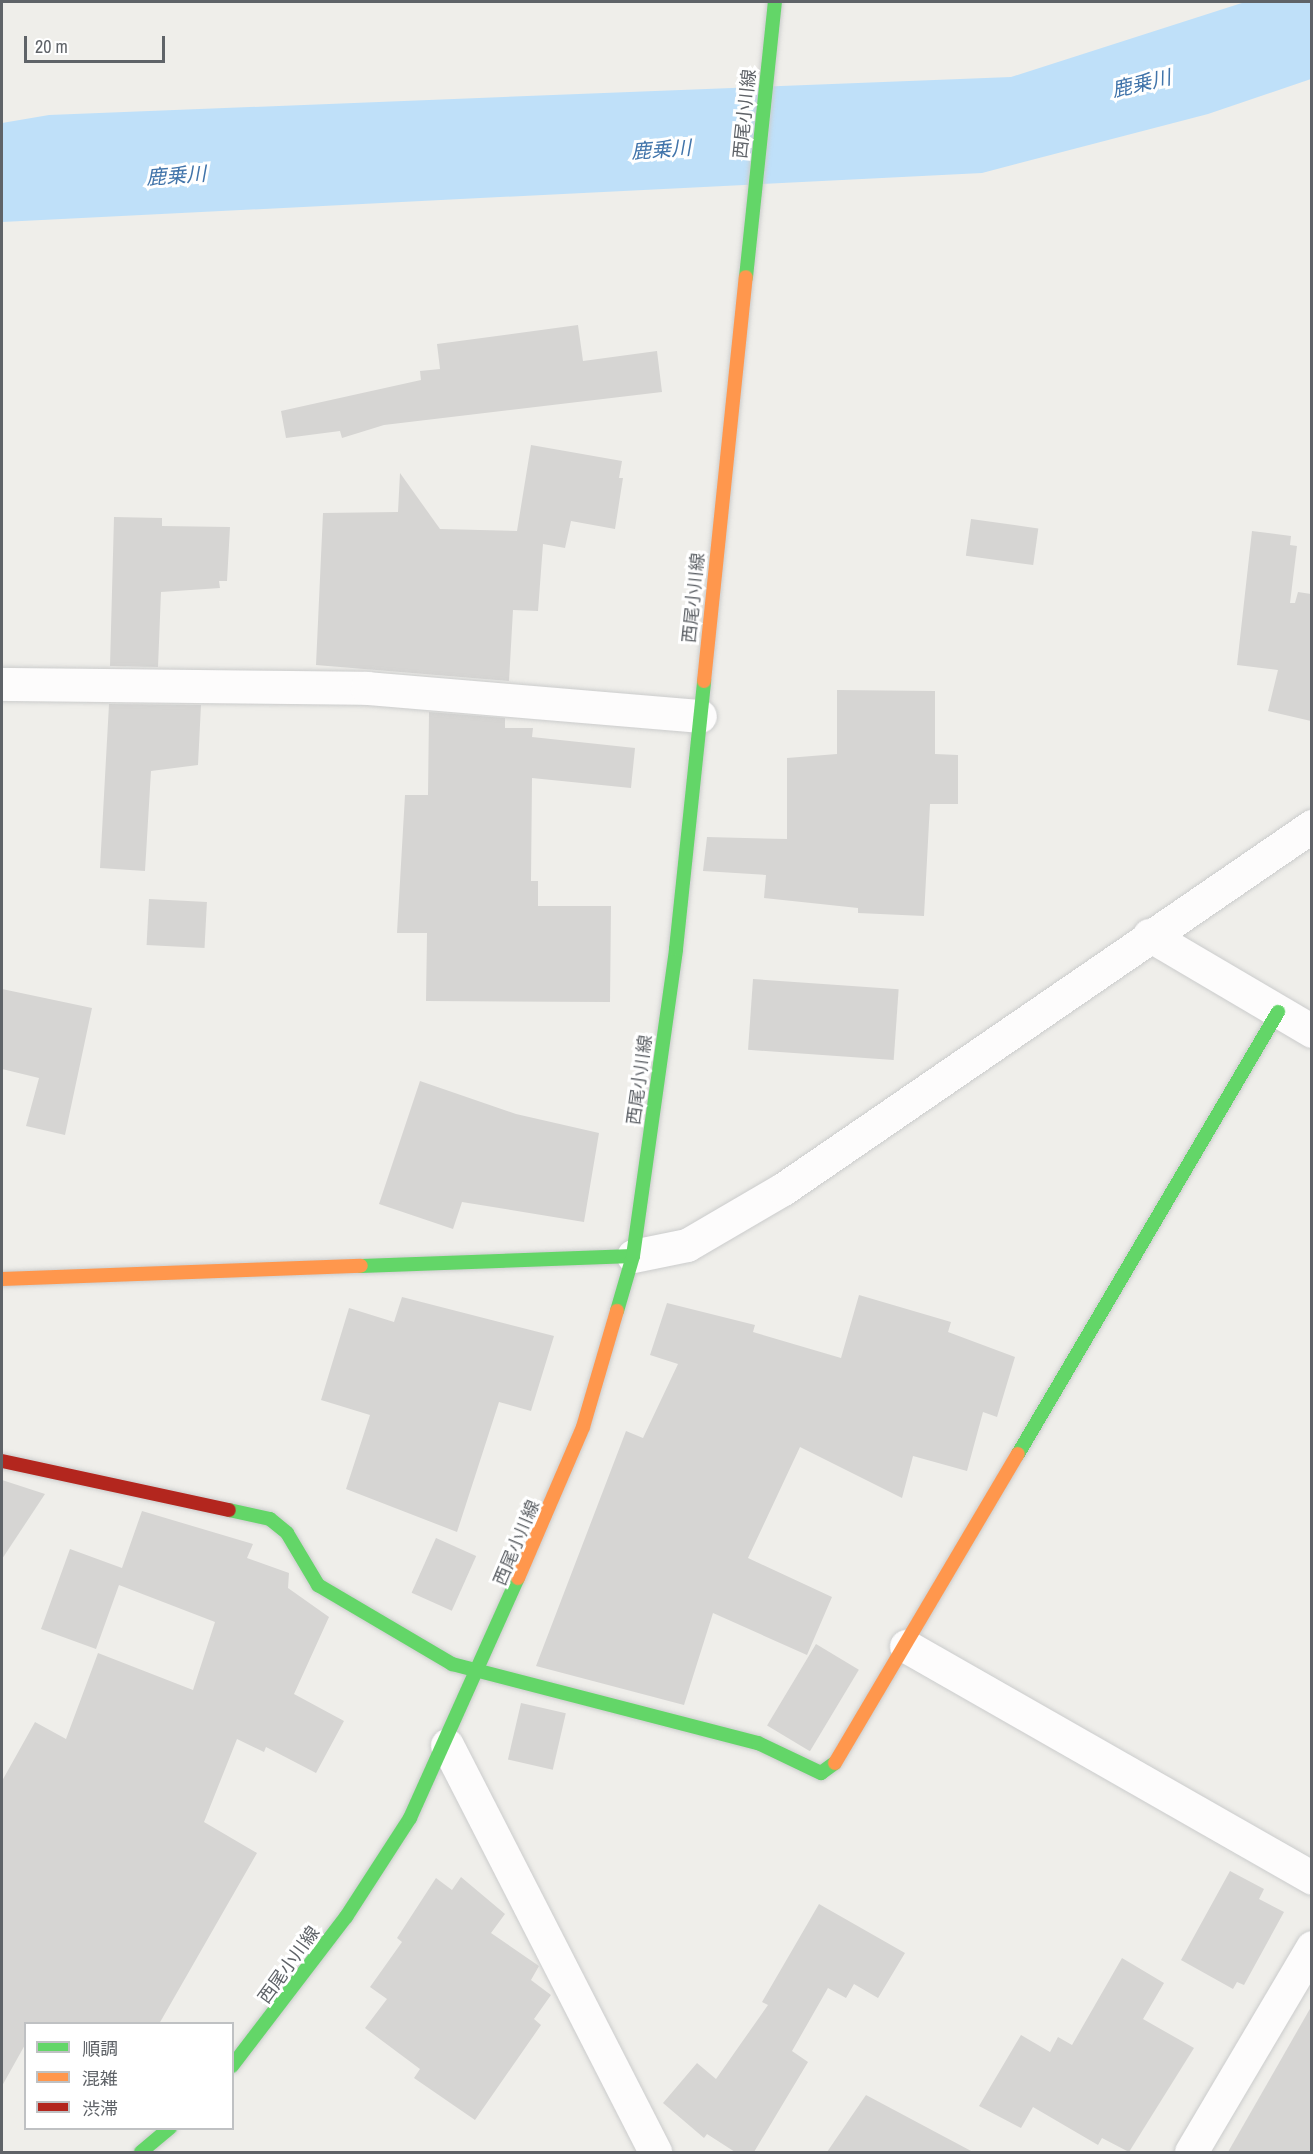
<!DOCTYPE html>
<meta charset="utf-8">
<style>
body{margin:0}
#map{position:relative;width:1313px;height:2154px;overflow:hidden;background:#efeeea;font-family:"Archivo Narrow","Noto Sans JP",sans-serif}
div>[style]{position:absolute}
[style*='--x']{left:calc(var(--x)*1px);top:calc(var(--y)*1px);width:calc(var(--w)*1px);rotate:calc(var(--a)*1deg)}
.water>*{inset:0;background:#bfe0f9}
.building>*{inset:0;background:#d6d5d3;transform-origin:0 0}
.roads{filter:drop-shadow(0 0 2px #cbcccc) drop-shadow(0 0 2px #cbcccc)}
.street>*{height:33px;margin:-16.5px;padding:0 16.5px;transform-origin:16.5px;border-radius:16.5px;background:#fdfcfc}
.fast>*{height:14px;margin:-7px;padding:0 7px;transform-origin:7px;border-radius:7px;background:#63d668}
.slow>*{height:14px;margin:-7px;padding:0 7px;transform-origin:7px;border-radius:7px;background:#ff974d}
.jam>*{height:14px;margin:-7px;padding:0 7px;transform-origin:7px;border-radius:7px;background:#b3261e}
span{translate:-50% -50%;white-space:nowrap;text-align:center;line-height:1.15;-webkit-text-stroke:6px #fff;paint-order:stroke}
.street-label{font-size:18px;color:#5f6368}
.water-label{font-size:20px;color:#4174aa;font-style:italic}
.frame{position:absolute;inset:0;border:3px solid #5f6368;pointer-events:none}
.legend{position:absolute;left:24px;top:2022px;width:210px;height:108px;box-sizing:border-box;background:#fff;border:2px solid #bfc1c3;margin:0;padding:8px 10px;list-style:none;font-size:18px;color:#5f6368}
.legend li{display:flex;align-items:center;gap:12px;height:30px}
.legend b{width:30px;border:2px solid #bfc1c3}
.scale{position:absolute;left:24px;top:36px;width:141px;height:27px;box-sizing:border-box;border:3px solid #5f6368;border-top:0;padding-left:8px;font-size:18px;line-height:21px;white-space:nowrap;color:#5f6368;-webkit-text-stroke:4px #fff;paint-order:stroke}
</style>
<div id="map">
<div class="water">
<i style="clip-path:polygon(1245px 2px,1311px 2px,1311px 79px,1208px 114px,982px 173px,2px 222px,2px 123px,49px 115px,1011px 77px)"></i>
</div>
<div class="building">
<i style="clip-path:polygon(578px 325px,583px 361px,657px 351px,662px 392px,384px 425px,342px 438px,340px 431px,286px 438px,281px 411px,421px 380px,420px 371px,440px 369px,437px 344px)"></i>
<i style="clip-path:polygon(531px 445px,622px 461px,619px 478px,623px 478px,615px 529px,571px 521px,565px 548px,543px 544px,538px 611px,513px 610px,509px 681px,316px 665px,323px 513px,398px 512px,400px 473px,440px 529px,517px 531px)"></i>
<i style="clip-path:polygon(114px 517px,162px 518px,162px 526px,230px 527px,227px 581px,219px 581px,220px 588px,161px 592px,158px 667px,110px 666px)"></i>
<i style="left:971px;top:519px;width:68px;height:37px;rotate:8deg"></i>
<i style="clip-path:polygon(1252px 531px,1291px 536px,1290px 545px,1297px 546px,1290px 603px,1295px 603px,1298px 592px,1311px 594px,1311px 721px,1268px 711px,1278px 670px,1237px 665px)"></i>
<i style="clip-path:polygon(837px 690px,935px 691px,935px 754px,958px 755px,958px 804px,930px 804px,924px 916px,858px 913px,858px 908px,764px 898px,766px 875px,703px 871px,707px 837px,787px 839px,787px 758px,837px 754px)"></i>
<i style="clip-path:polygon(109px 704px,201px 705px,198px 765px,151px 771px,145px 871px,100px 868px)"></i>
<i style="clip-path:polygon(429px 712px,505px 718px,505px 728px,533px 728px,532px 737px,635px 748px,631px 788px,532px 778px,531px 881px,538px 881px,538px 906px,611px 906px,610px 1002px,426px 1001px,427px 933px,397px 933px,405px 795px,428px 795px)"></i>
<i style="left:149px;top:899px;width:58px;height:46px;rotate:3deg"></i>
<i style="left:753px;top:979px;width:146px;height:71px;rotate:4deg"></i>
<i style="clip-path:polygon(2px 989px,92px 1008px,65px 1135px,26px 1126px,39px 1078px,2px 1069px)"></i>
<i style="clip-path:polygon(420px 1081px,516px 1114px,599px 1133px,584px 1222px,462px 1202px,453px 1229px,379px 1204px)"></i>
<i style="clip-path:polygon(859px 1295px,951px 1322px,948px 1332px,1015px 1357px,997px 1417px,983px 1412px,967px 1471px,913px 1456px,902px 1498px,800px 1447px,748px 1558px,832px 1597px,807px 1655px,713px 1613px,684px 1705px,536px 1666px,626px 1431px,643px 1438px,678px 1364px,650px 1355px,667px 1303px,755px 1325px,753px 1332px,841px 1358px)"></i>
<i style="clip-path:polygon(402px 1297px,554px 1336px,531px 1411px,499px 1402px,457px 1532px,346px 1489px,370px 1415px,321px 1400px,349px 1308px,394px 1322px)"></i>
<i style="clip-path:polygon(2px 1480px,45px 1494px,2px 1559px)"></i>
<i style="clip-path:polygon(142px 1511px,253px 1544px,247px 1558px,289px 1573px,288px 1588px,329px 1617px,294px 1694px,344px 1721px,316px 1773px,266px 1747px,264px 1752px,237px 1739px,204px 1822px,257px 1853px,159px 2024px,26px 2024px,26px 2043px,2px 2086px,2px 1781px,35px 1722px,66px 1739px,98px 1653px,193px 1690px,215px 1622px,119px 1585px,96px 1649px,41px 1629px,70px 1549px,122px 1568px)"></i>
<i style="left:436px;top:1538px;width:44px;height:60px;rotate:24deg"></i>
<i style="left:816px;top:1644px;width:50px;height:95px;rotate:31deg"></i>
<i style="left:521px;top:1703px;width:46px;height:58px;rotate:13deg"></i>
<i style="clip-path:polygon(1230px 1871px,1264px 1889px,1259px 1899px,1284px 1912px,1244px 1985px,1237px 1982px,1233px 1989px,1181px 1960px)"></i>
<i style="clip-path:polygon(461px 1877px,505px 1914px,491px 1933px,539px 1966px,531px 1980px,551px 1995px,534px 2019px,541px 2025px,475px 2120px,414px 2078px,420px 2069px,365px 2028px,387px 1999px,370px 1987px,402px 1942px,397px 1938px,436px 1878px,452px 1890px)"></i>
<i style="clip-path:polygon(819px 1904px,905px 1953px,878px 1998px,854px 1984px,846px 1998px,828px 1988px,792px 2051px,808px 2062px,754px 2152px,735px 2152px,707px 2134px,704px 2138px,663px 2103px,697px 2063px,716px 2079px,768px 2005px,762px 2002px)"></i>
<i style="clip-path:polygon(1122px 1958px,1164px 1983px,1143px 2019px,1194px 2048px,1129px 2152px,1102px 2138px,1098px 2145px,1033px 2107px,1021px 2128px,979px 2106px,1021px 2035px,1050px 2052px,1058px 2037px,1072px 2045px)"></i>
<i style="clip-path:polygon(1311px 2007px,1311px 2152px,1228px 2152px)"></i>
<i style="clip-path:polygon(866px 2095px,973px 2152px,827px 2152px)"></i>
</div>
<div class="roads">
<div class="street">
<i style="--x:2;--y:684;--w:365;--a:0.6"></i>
<i style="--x:367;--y:688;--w:334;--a:4.8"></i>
<i style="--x:1149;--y:935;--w:189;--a:30.5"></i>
<i style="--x:633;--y:1256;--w:55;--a:-11.5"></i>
<i style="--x:687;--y:1245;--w:111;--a:-30.3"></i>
<i style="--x:783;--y:1189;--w:642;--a:-34.46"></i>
<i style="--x:906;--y:1646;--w:468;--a:29.7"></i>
<i style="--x:447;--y:1745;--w:457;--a:62.9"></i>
<i style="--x:1191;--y:2152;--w:238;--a:-59.4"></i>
</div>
<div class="fast">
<i style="--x:746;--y:277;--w:277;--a:-84"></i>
<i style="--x:361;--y:1266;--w:272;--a:-2.1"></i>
<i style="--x:617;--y:1311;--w:57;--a:-73.8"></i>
<i style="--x:633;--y:1256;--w:310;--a:-82"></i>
<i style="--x:676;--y:949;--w:269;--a:-84"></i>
<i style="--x:1018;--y:1454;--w:513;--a:-59.53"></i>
<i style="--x:229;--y:1510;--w:42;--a:12.4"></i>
<i style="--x:270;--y:1519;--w:22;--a:39"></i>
<i style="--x:287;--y:1533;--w:61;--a:59.2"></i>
<i style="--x:318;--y:1585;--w:156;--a:30.5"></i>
<i style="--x:452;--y:1664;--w:316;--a:14.5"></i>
<i style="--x:758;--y:1743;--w:70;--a:25.5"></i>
<i style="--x:821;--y:1773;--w:17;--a:-36"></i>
<i style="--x:232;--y:2066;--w:188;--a:-52.6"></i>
<i style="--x:346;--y:1917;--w:118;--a:-57.1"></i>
<i style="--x:410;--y:1818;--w:263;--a:-65.8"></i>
<i style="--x:141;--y:2152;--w:38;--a:-40"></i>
</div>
<div class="slow">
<i style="--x:704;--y:681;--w:406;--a:-84.1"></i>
<i style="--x:2;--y:1279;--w:359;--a:-2.1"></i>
<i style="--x:518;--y:1578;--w:164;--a:-66.7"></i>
<i style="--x:583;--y:1427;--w:121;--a:-73.7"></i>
<i style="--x:835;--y:1763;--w:359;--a:-59.4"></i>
</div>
<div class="jam">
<i style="--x:2;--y:1461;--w:232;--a:12.2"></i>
</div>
</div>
<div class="street-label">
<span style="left:745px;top:114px;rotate:-84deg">西尾小川線</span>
<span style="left:694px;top:598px;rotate:-84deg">西尾小川線</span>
<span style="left:640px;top:1080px;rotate:-82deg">西尾小川線</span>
<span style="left:517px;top:1543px;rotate:-67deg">西尾小川線</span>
<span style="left:289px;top:1965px;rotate:-54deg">西尾小川線</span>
</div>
<div class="water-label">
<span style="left:1141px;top:83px;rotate:-13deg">鹿乗川</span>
<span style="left:661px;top:149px;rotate:-4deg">鹿乗川</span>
<span style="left:176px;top:175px;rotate:-4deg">鹿乗川</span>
</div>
<div class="frame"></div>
<ul class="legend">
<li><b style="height:8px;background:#63d668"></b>順調</li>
<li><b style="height:8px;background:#ff974d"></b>混雑</li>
<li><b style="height:8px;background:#b3261e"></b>渋滞</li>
</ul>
<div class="scale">20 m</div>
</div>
